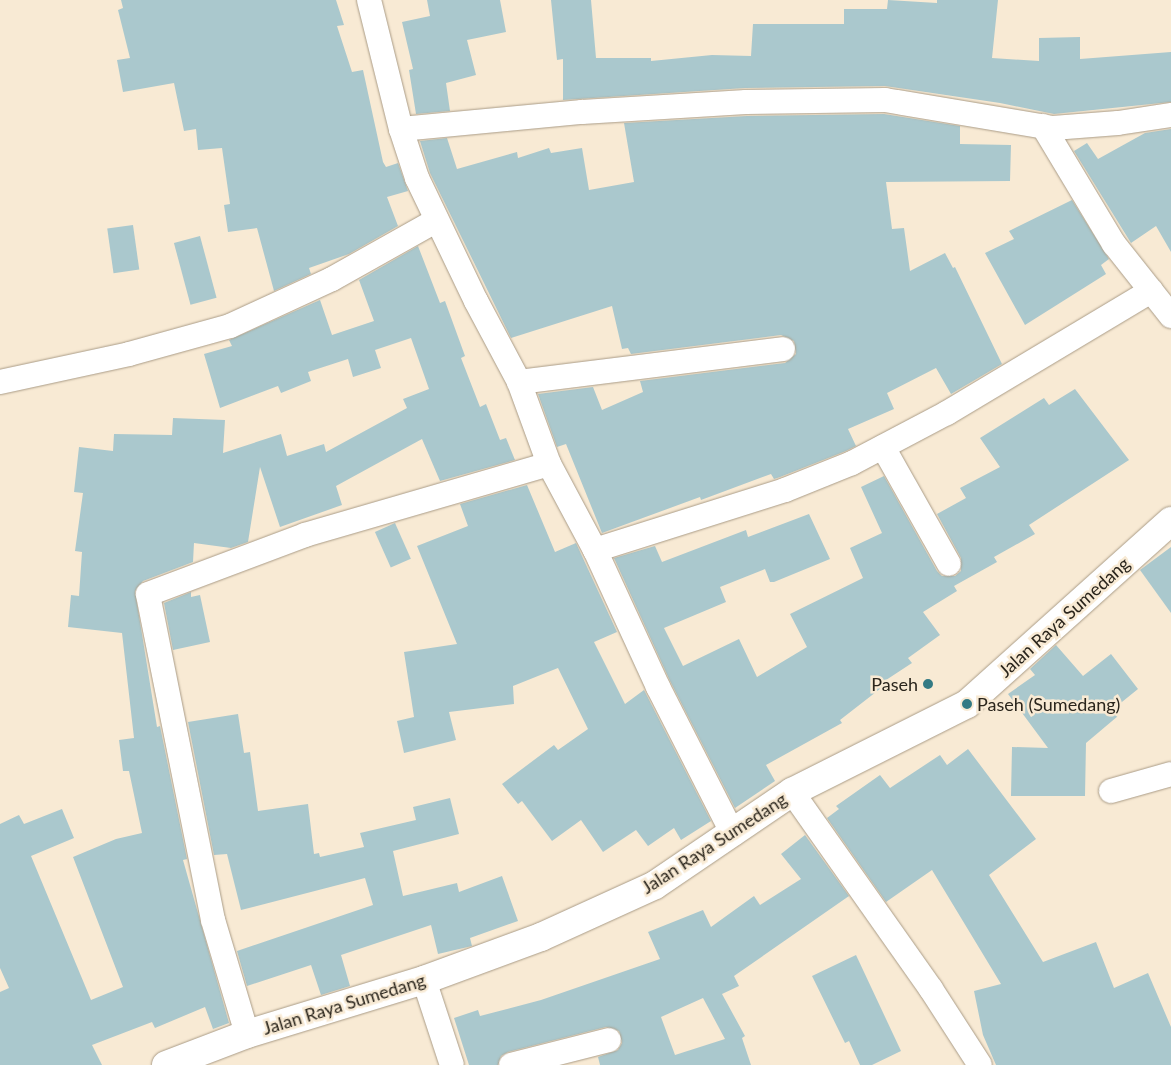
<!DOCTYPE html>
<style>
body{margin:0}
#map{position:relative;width:1171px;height:1065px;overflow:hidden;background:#f8ead4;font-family:Lato,sans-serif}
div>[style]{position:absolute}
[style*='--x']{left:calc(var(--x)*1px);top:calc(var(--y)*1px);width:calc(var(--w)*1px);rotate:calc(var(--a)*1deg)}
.building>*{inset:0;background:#aac8cd;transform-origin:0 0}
.roads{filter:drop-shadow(0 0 1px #aa9c87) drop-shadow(0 0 1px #aa9c87)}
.minor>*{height:24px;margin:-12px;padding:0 12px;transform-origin:12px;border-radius:12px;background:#fff}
.trunk>*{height:28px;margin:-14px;padding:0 14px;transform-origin:14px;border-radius:14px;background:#fff}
.dots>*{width:14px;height:14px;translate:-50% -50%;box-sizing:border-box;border:2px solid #f8ead4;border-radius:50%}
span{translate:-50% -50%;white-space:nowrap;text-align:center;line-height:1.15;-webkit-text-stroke:5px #f8ead4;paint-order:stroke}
.street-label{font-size:18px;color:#2a251c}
.poi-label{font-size:18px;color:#2a251c}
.right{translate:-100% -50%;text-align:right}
.left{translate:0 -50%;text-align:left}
</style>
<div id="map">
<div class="building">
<i style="clip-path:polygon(121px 0,336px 0,344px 25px,337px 26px,352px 72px,363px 70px,383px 162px,386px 167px,398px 163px,408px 191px,387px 197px,398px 226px,349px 254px,309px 268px,311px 274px,274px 291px,257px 228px,228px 232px,224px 205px,230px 204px,222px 148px,198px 150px,196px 129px,184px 131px,174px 83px,123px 92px,117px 60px,130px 58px,118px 10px,123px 8px)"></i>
<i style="clip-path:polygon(427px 0,500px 0,506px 32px,467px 40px,476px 75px,446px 83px,450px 111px,416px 114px,409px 70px,413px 69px,402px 22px,430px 16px)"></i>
<i style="clip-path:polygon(551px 0,591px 0,596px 58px,651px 58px,651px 61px,712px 55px,751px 56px,753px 24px,844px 24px,844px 9px,887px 9px,888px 0,937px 3px,937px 0,998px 0,992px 58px,1039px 61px,1039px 38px,1080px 37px,1080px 59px,1171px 52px,1171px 102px,1054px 114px,1000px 103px,885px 86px,745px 88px,563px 100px,563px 59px,557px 60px)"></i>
<i style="clip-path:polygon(884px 114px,960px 126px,960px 144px,1011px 145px,1010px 181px,886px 182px,892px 229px,904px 228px,910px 271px,945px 253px,953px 268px,955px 267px,1002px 364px,951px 394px,936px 368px,887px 393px,894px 409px,848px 429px,856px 446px,846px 451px,780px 477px,774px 479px,771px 474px,701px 500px,700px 497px,602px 533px,566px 444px,557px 447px,538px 394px,593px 387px,602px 410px,643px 392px,640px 381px,785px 363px,796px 354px,794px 341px,781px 335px,631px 354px,628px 348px,622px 349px,612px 306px,511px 338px,430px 173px,420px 141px,447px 138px,457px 169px,517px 152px,518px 158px,549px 148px,551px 153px,582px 148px,589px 190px,634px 182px,624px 123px,747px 116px)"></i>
<i style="clip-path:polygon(1171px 129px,1171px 252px,1156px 226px,1131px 243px,1074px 151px,1087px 143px,1098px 159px,1145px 133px)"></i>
<i style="clip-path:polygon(1072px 200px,1109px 259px,1101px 265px,1106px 274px,1025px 325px,985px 253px,1014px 239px,1009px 231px)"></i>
<i style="left:133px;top:225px;width:45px;height:26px;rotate:82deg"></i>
<i style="left:200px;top:236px;width:64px;height:27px;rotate:75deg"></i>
<i style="clip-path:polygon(418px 246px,440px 303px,445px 301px,465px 356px,461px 358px,480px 407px,486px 404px,500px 440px,506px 438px,515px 460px,440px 481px,422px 439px,336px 486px,342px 505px,280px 527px,260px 467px,248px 542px,231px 548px,194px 543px,193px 562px,143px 581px,135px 591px,157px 727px,160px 726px,187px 859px,183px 860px,229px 1023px,213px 1029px,205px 1007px,155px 1028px,152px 1022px,92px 1045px,102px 1065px,0 1065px,0 992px,9px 988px,0 968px,0 824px,19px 815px,24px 824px,62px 809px,74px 838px,31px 856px,91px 1000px,123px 987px,73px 857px,116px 839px,142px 833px,129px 771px,123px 771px,119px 740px,134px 738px,122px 633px,68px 627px,71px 595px,79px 596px,82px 552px,75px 551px,83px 493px,74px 492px,79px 447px,113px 451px,114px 434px,172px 435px,173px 418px,225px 420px,223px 453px,281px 434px,287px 456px,324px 444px,326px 452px,407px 408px,403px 399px,429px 389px,411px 338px,375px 350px,381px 368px,353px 377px,348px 359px,308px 372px,311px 381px,281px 393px,278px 386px,220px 408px,204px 354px,232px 346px,229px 340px,320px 300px,332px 335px,374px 321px,359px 280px)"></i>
<i style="clip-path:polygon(1075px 389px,1129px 460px,1029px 525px,1035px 534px,994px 557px,997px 562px,954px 586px,957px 591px,923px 612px,940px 635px,908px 658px,912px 663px,883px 682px,885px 685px,840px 720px,842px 723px,766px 765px,775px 781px,735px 808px,670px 681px,614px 558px,655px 546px,662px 562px,746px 530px,748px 537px,809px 514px,830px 559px,774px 582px,770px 582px,765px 569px,720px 587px,726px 602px,664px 628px,683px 666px,739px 639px,757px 677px,807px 647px,790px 614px,863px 578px,850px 548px,882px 533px,861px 487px,884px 476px,937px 571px,942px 576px,955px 576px,961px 571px,961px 558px,937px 514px,966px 498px,960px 488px,1000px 467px,980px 438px,1044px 398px,1049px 405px)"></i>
<i style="clip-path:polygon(527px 485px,555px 552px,576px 543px,617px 632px,594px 642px,625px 704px,644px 690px,711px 821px,681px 840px,674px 828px,648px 846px,636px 830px,603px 852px,581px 820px,552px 841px,522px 801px,518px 804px,502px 784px,554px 745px,558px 750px,588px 729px,558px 668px,513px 686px,514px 704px,449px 712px,456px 740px,404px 753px,397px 721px,414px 717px,404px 652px,457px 644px,417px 546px,468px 526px,460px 504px)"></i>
<i style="left:395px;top:523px;width:39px;height:22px;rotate:66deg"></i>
<i style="clip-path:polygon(1171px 547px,1171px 613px,1140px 570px)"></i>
<i style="clip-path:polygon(191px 592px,191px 597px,200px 595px,210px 642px,173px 650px,164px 603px)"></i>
<i style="clip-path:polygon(1056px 645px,1083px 676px,1111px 654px,1138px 689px,1112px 710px,1118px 716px,1086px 743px,1085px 796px,1011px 796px,1012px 747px,1048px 748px,1008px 694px,1035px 675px,1030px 669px)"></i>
<i style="clip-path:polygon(238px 714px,244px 753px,250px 752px,258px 811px,308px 804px,314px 854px,319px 853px,320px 857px,364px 847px,360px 833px,416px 820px,413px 807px,450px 798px,459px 834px,393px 851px,403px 896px,457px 883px,459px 892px,502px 876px,518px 921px,470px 938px,472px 946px,438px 954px,431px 925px,341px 955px,350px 986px,321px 995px,311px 965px,247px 986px,237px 951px,373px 905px,365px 878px,241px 910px,227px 854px,214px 855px,188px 722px)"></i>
<i style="clip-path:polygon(968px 749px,1036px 839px,989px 875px,1043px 962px,1096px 942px,1114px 988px,1148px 973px,1171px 1027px,1171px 1065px,996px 1065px,983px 1035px,974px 991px,1001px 984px,932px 870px,886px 902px,827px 818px,839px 809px,836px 806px,880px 775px,890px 788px,940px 755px,947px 765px)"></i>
<i style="clip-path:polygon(evenodd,805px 835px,849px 896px,734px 976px,739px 986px,722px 994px,745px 1036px,742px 1038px,751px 1065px,600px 1065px,598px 1057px,618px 1050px,622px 1043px,619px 1031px,606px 1027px,508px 1052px,501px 1056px,498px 1065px,469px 1065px,454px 1018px,478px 1010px,480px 1016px,541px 1000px,660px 959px,648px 932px,703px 910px,711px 927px,754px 896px,760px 905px,801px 879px,781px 854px,805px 835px,703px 998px,725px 1039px,675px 1055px,661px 1017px,703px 998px)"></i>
<i style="clip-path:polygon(856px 955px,901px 1051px,872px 1065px,860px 1065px,849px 1041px,845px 1043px,812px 976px)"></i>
</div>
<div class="roads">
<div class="minor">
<i style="--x:369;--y:0;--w:133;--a:76.1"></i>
<i style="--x:401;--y:129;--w:52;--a:71.9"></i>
<i style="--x:417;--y:178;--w:136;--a:64.4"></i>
<i style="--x:476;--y:301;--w:92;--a:62"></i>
<i style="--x:519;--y:382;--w:87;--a:69.9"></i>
<i style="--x:549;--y:464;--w:98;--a:61.9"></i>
<i style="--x:595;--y:550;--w:151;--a:65.3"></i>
<i style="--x:658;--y:687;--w:165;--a:63"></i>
<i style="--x:1043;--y:126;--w:138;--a:59"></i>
<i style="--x:1114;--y:244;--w:92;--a:51.6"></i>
<i style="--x:401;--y:129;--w:182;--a:-5.4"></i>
<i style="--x:582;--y:112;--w:164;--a:-3.5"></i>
<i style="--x:746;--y:102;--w:139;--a:-0.8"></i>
<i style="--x:885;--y:100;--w:170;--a:9.5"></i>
<i style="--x:1053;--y:128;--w:65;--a:-4.4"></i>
<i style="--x:1118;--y:123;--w:54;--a:-8.6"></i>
<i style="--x:0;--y:382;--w:132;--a:-12.2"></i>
<i style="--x:129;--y:354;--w:105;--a:-15.5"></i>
<i style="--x:230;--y:326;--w:112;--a:-24.7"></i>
<i style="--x:332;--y:279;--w:120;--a:-29.3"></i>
<i style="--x:519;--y:382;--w:266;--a:-7.1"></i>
<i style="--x:883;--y:447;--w:134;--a:60.6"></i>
<i style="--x:595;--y:550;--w:199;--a:-17.5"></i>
<i style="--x:785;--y:490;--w:72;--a:-21.9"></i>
<i style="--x:852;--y:463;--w:107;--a:-27.8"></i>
<i style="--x:947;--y:413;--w:238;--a:-30.9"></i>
<i style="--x:1111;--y:791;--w:62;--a:-15.8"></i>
<i style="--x:792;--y:792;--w:241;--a:54.8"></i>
<i style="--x:931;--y:989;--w:90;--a:57.2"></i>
<i style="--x:424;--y:980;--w:89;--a:71.8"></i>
<i style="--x:247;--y:1034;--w:119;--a:-106.6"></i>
<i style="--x:213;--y:920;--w:332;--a:-101.3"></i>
<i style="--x:148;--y:594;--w:168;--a:-20.6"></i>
<i style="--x:305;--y:535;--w:254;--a:-16.2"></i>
<i style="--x:511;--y:1065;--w:101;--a:-14.3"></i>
</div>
<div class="trunk">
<i style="--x:166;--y:1065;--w:87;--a:-20.9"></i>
<i style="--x:247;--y:1034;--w:185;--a:-17"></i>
<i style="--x:424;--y:980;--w:125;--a:-20.2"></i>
<i style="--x:541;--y:937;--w:125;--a:-24.5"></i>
<i style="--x:655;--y:885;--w:166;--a:-34.2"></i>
<i style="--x:792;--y:792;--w:196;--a:-26.7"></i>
<i style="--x:967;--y:704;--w:274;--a:-41.9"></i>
</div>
</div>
<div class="dots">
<i style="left:928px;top:684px;background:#337a84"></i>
<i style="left:967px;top:704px;background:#337a84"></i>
</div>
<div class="street-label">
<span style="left:1064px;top:617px;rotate:-42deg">Jalan Raya Sumedang</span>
<span style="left:714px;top:843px;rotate:-33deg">Jalan Raya Sumedang</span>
<span style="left:344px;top:1004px;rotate:-17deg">Jalan Raya Sumedang</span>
</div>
<div class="poi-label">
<span class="right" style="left:918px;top:684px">Paseh</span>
<span class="left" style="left:977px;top:704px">Paseh (Sumedang)</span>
</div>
</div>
